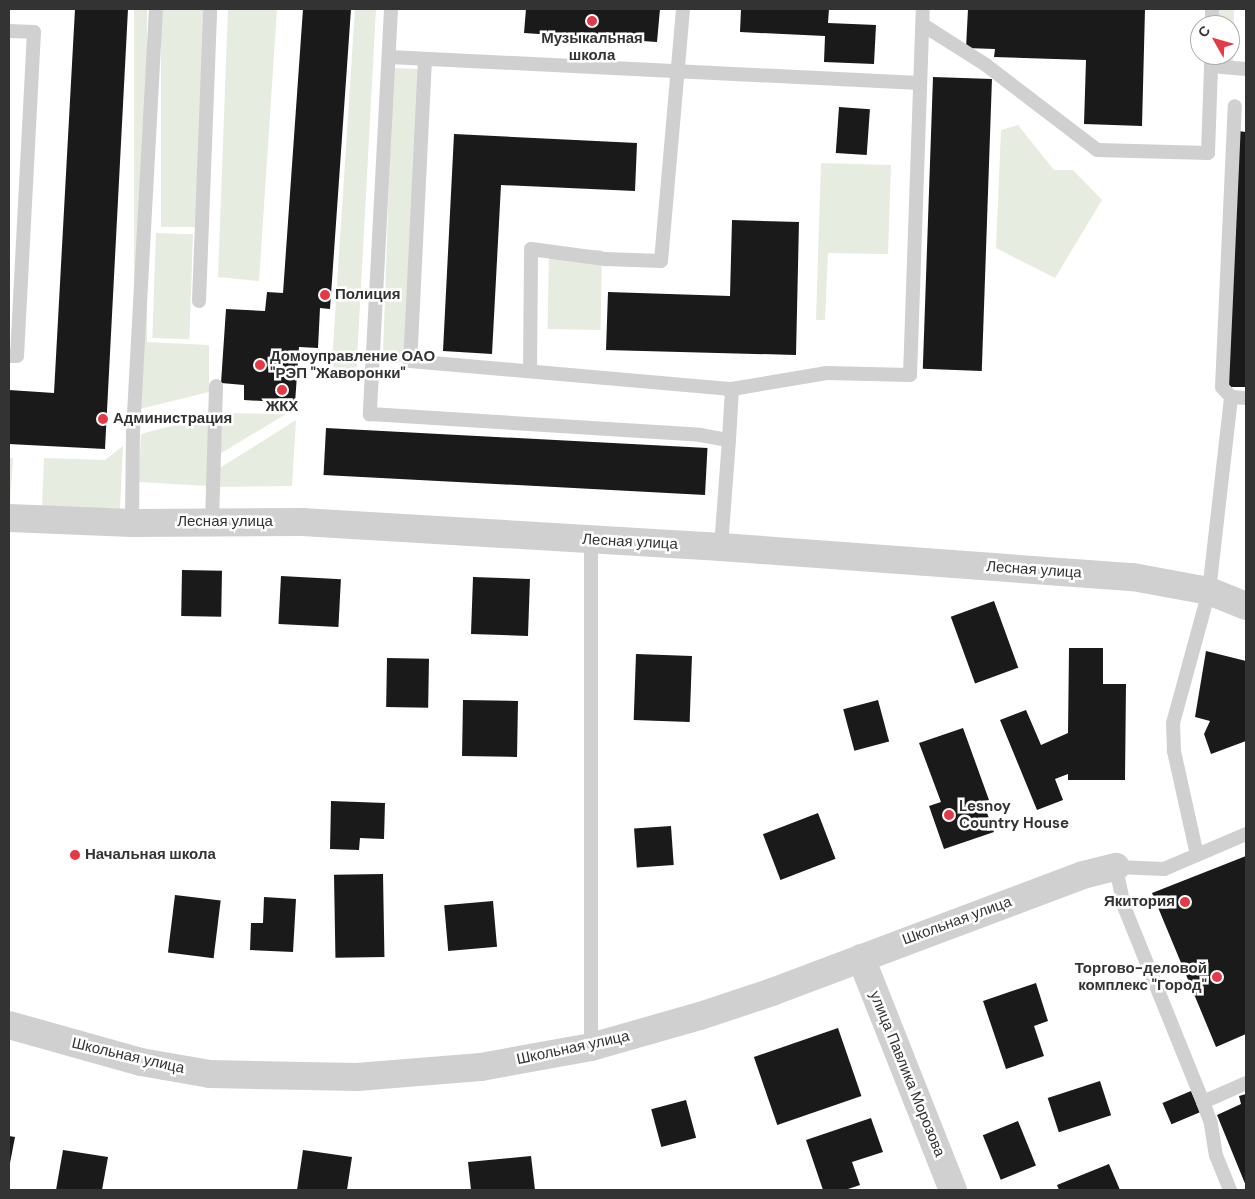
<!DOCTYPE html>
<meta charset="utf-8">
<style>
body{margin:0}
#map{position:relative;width:1255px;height:1199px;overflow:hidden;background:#fff;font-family:"DM Sans",sans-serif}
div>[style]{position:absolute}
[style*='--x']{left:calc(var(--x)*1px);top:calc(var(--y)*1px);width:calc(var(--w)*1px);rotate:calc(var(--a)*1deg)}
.green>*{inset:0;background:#e6ecdf;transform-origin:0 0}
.building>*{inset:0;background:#1a1a1a;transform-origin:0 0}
.service>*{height:14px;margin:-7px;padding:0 7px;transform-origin:7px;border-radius:7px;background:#d0d0d0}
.minor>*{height:28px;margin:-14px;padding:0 14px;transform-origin:14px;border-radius:14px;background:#d0d0d0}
.dots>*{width:14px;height:14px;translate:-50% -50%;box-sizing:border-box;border:2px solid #fff;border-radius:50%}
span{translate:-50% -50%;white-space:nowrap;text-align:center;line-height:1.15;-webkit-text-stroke:5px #fff;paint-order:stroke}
.poi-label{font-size:15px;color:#333;font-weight:700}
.left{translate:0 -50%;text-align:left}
.right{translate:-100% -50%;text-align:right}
.street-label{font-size:15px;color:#333}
.frame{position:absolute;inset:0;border:10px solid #333;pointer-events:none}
.north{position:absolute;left:1190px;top:15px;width:50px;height:50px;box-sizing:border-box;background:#fff;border:1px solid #adadad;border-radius:50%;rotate:308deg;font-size:14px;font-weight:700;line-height:20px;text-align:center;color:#333}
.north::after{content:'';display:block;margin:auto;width:18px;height:22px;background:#e63946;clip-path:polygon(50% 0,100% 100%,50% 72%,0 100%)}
</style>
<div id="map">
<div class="green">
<i style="left:134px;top:9px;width:13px;height:384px"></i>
<i style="left:161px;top:9px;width:45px;height:218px"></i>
<i style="clip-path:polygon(228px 9px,277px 9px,259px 281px,218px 277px)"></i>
<i style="clip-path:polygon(355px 9px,376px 9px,356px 378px,331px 377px)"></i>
<i style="clip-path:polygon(1214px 9px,1234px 9px,1233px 65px,1213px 65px,1213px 55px,1230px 55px,1230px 25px,1213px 25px)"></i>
<i style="left:393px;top:68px;width:26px;height:294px;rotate:2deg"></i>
<i style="clip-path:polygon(1018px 125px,1054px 170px,1073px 170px,1102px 200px,1055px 278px,996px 248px,1001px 130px)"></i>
<i style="clip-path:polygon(821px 163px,891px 165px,888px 254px,828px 253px,825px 320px,816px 320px)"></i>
<i style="left:156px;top:233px;width:37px;height:105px;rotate:2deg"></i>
<i style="left:549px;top:249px;width:53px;height:80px;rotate:1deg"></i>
<i style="clip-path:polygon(144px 342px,209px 345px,209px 392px,140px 409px)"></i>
<i style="clip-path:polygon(221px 413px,286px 414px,218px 455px)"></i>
<i style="clip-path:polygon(212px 415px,208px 486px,139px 482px,141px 434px)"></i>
<i style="clip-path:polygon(296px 420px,292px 486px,217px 487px,218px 469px)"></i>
<i style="clip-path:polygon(123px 446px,120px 509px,42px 507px,44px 458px,105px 460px)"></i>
<i style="clip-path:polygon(9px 458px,13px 458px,10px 505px,9px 505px)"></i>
</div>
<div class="building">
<i style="clip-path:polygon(75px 9px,128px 9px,105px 449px,9px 444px,9px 390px,54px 393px)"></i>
<i style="clip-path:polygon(303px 9px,351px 9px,330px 309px,320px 308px,318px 348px,299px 347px,295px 403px,244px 400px,244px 385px,221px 383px,226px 309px,265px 311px,267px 292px,283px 293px)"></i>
<i style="clip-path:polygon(526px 9px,660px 9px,657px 42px,524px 33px)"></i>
<i style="clip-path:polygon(741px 9px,829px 9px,828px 23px,876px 25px,874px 64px,824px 62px,825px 36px,740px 32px)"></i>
<i style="clip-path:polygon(968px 9px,1145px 9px,1142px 126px,1084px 124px,1086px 60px,994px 57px,995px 49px,966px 48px)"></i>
<i style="left:933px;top:77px;width:59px;height:292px;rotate:2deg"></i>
<i style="left:839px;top:107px;width:31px;height:46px;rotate:4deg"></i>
<i style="clip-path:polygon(1238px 131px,1246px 132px,1246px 387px,1228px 387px)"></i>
<i style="clip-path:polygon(454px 134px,637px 143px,635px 191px,501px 185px,492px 354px,443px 351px)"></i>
<i style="clip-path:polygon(732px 220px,799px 222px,796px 355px,606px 350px,608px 292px,730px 296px)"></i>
<i style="left:326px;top:428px;width:382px;height:47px;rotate:3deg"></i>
<i style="left:182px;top:570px;width:40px;height:46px;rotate:1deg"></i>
<i style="left:281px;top:576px;width:60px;height:48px;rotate:3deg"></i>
<i style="left:473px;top:577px;width:57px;height:57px;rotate:2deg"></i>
<i style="left:994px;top:601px;width:71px;height:46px;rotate:70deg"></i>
<i style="clip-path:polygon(1069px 648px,1103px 648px,1103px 684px,1126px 684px,1125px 780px,1068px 780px,1068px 774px,1055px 779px,1063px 800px,1037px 810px,1000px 720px,1026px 710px,1041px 745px,1068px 733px)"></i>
<i style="clip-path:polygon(1206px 651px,1246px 661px,1246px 741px,1211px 754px,1204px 734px,1210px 721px,1195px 717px)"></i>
<i style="left:636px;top:654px;width:56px;height:66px;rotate:2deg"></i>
<i style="left:387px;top:658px;width:42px;height:49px;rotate:1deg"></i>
<i style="left:463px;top:700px;width:55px;height:56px;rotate:1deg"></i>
<i style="left:878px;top:700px;width:43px;height:36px;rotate:75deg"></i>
<i style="clip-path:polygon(963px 728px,989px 800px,983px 802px,994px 832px,944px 849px,929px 806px,941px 802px,919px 743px)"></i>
<i style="clip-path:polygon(331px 801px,385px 803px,384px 839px,360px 838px,359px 850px,330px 849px)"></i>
<i style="left:818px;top:813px;width:49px;height:59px;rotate:69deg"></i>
<i style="left:671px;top:826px;width:39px;height:37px;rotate:86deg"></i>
<i style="clip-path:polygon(1246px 856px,1246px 1034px,1216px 1047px,1152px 893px)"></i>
<i style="left:383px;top:874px;width:83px;height:49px;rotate:89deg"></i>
<i style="left:175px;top:895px;width:46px;height:58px;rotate:7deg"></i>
<i style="clip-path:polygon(264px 897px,296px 899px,293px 952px,250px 950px,251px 923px,263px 923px)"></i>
<i style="left:493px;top:901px;width:46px;height:49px;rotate:85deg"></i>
<i style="clip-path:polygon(1036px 983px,1048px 1021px,1034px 1026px,1044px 1056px,1006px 1069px,983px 1001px)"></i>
<i style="left:838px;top:1028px;width:72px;height:89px;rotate:71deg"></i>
<i style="left:1100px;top:1081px;width:36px;height:55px;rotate:72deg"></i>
<i style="left:1191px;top:1091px;width:23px;height:31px;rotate:67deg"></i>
<i style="clip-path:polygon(1246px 1094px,1246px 1186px,1217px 1115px,1241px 1104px,1239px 1096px)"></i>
<i style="left:686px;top:1100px;width:39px;height:36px;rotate:75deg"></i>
<i style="clip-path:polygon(871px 1118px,883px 1152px,852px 1162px,860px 1185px,845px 1190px,823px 1190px,806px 1140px)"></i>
<i style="left:1018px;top:1121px;width:48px;height:38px;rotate:68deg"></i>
<i style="clip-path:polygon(9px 1136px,15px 1137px,10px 1163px,9px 1163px)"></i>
<i style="clip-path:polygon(63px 1150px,108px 1157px,102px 1190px,56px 1190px)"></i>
<i style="clip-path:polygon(303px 1150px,352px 1157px,347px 1190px,297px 1190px)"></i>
<i style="clip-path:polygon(531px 1156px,535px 1190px,471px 1190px,468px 1162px)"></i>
<i style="clip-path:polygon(1109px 1164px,1120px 1190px,1059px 1190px,1057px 1185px)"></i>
</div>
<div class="service">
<i style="--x:391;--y:9;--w:406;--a:93"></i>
<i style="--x:370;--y:414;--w:331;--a:3.6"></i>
<i style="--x:700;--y:435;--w:29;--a:10"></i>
<i style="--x:729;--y:440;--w:107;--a:94.3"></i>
<i style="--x:923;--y:25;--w:75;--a:32.4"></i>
<i style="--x:986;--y:65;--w:140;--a:37.4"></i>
<i style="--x:1097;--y:150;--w:111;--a:1.5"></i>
<i style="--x:1208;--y:153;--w:87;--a:-88"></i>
<i style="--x:1212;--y:25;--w:16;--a:-90"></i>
<i style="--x:9;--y:31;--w:25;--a:2"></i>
<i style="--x:34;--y:32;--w:324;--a:93"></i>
<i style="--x:17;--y:356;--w:8;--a:180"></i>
<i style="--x:1212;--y:55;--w:11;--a:95"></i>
<i style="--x:1211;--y:66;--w:35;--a:5"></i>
<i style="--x:389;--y:57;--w:531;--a:2.81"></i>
<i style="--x:425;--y:59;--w:302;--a:92.8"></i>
<i style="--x:410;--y:361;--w:323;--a:5"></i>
<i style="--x:732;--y:389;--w:51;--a:93.4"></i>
<i style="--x:199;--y:301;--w:292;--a:-87.8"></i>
<i style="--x:530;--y:371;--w:122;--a:-89.5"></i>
<i style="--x:531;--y:249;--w:75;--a:7.7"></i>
<i style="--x:605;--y:259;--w:56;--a:2"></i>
<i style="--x:661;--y:261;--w:253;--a:-85"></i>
<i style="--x:732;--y:389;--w:96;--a:-9.6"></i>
<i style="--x:827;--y:373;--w:83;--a:1.4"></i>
<i style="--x:910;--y:375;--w:366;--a:-88"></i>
<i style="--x:1231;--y:397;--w:13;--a:-132"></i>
<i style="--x:1222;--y:387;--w:281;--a:-87.4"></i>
<i style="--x:212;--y:522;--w:136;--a:-88.3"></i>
<i style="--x:132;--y:523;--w:90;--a:-89.4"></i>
<i style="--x:133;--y:433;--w:425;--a:-86.9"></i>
<i style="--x:1197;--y:855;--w:107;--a:-102.5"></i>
<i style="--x:1174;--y:751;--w:28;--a:-92"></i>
<i style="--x:1173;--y:723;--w:137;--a:-74.7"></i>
<i style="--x:1209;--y:591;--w:195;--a:-83.5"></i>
<i style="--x:1231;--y:397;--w:15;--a:4"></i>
<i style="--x:591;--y:1047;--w:508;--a:-90"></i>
<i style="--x:1203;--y:1102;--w:211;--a:-112"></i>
<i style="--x:1124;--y:906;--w:40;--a:-102"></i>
<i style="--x:1116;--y:867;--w:48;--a:2.4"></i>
<i style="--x:1164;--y:869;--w:89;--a:-23.1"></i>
<i style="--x:1230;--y:1190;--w:37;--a:-112"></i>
<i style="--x:1216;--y:1156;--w:33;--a:-99"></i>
<i style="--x:1211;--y:1123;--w:22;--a:-111"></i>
<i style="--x:1203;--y:1102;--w:47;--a:-23.8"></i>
</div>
<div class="minor">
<i style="--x:9;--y:518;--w:123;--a:2.3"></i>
<i style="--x:132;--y:523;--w:170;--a:-0.3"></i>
<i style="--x:302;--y:522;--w:420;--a:3.4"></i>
<i style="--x:721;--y:547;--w:413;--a:4.2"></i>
<i style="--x:1133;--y:577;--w:77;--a:10.4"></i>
<i style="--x:1209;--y:591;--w:40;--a:22"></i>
<i style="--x:861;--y:958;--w:250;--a:68.4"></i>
<i style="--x:9;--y:1025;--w:137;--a:15.7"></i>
<i style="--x:141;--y:1062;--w:70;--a:9.9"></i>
<i style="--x:210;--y:1074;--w:147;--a:1.2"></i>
<i style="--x:357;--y:1077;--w:124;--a:-4.6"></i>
<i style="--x:481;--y:1067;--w:112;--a:-10.3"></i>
<i style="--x:591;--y:1047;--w:113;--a:-15.9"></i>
<i style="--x:700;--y:1016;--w:76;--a:-18.4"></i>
<i style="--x:772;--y:992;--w:332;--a:-20.6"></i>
<i style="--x:1083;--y:875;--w:34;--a:-14"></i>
</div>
<div class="dots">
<i style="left:592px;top:21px;background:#e63946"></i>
<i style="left:325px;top:295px;background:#e63946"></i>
<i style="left:260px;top:365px;background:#e63946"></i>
<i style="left:282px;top:390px;background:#e63946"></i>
<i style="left:103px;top:419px;background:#e63946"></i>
<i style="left:949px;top:815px;background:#e63946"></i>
<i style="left:75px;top:855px;background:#e63946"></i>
<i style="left:1185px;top:902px;background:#e63946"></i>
<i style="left:1217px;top:977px;background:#e63946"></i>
</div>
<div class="poi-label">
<span style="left:592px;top:47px">Музыкальная<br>школа</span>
<span class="left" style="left:335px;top:295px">Полиция</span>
<span class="left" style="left:270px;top:365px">Домоуправление ОАО<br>"РЭП "Жаворонки"</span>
<span style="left:282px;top:407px">ЖКХ</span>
<span class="left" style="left:113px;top:419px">Администрация</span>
<span class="left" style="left:959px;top:815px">Lesnoy<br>Country House</span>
<span class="left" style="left:85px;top:855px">Начальная школа</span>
<span class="right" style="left:1175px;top:902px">Якитория</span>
<span class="right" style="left:1207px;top:977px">Торгово-деловой<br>комплекс "Город"</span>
</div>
<div class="street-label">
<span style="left:225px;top:522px">Лесная улица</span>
<span style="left:630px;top:542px;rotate:3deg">Лесная улица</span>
<span style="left:1034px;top:570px;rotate:4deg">Лесная улица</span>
<span style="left:957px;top:921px;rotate:-20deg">Школьная улица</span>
<span style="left:573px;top:1048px;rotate:-12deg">Школьная улица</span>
<span style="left:128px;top:1056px;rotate:13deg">Школьная улица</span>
<span style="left:907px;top:1074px;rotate:68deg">улица Павлика Морозова</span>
</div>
<div class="frame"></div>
<div class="north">С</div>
</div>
